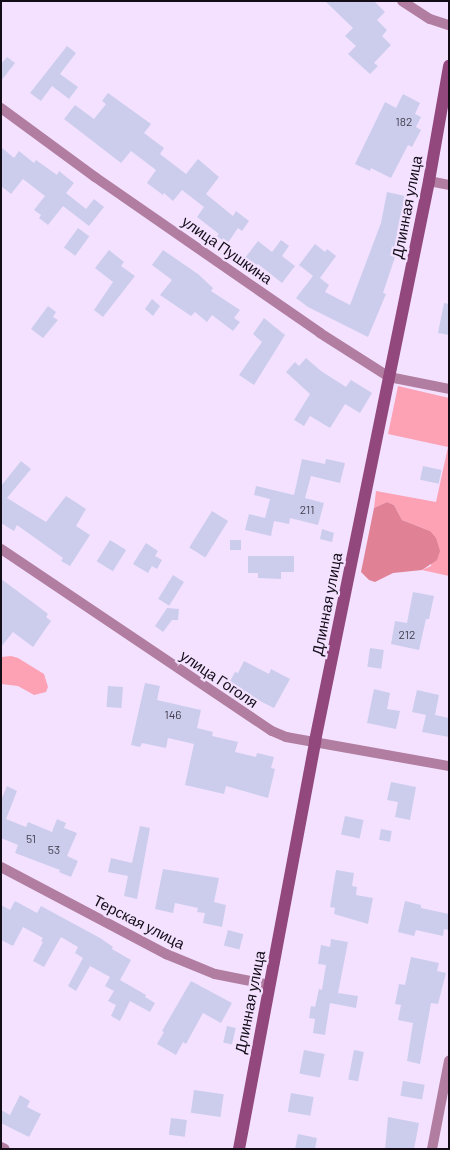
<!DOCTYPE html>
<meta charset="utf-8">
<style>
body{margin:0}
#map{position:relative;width:450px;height:1150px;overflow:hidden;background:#f3e1ff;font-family:Barlow,sans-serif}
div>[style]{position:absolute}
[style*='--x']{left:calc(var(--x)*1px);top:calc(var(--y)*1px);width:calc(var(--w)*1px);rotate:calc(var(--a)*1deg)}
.green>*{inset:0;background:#fca2b4}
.forest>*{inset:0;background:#e18196}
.building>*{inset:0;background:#cccded;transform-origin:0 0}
.street>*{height:10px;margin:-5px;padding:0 5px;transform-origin:5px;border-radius:5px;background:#b17da0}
.secondary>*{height:12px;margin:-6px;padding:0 6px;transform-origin:6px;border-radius:6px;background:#92477d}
span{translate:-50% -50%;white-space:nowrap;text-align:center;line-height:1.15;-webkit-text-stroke:4.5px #f3e1ff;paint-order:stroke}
.number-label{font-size:12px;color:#413d4c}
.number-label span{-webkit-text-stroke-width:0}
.street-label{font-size:15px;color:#130d17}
.frame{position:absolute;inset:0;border:2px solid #130d17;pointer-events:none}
</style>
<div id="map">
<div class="green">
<i style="clip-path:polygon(398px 386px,449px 398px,449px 576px,422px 570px,431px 566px,430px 531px,402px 520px,394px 505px,387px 502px,374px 508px,376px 491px,436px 502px,448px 447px,388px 434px)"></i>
<i style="clip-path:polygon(11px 656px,18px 658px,44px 674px,48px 687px,46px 692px,34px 695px,18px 686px,1px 684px,1px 657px)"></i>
</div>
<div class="forest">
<i style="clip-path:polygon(387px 502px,394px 505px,402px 520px,430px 531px,436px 538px,440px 551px,437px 560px,422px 570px,393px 573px,375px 582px,369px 580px,361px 572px,374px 508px)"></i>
</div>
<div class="building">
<i style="clip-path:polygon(325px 1px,374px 1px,385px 12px,377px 20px,387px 30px,382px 36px,391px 45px,374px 63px,378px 66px,370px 74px,348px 54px,356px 46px,345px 36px,353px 28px)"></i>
<i style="clip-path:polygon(67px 46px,76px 53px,60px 74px,78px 87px,69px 99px,52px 86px,41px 101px,30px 93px)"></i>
<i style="clip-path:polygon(7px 57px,15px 63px,1px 81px,1px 64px)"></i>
<i style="clip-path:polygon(108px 93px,151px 124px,144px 133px,164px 148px,160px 154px,186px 174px,198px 159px,219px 177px,206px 194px,233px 216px,236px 211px,249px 221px,242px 231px,238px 228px,227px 244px,217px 236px,219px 234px,197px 217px,204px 207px,182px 190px,173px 201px,164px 193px,163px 195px,147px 183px,156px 170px,131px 151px,121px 163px,64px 119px,75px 105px,94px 119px,106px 104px,102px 101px)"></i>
<i style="clip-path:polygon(403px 94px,420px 103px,415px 114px,421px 117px,416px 127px,421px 130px,412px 147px,408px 145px,391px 178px,371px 168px,370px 171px,355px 164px,385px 102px,396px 108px)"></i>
<i style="clip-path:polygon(1px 147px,14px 158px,19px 151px,34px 163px,36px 160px,57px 175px,59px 171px,74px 183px,66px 193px,86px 209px,94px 199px,104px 207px,89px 226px,63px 206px,48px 225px,39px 218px,41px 215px,34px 210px,45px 196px,23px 179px,11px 194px,1px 186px)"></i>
<i style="clip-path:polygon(387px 192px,405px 196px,397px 233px,397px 251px,383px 293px,386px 294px,368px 337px,308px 307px,296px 298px,313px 276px,299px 265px,315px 244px,325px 252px,327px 249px,336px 256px,320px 278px,329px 285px,325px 292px,350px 305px,381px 223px)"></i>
<i style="left:78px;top:228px;width:14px;height:24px;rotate:36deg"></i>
<i style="clip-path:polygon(281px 240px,289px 246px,282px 256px,295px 266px,282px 283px,258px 264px,256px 266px,245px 258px,258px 241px,272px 252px)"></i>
<i style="clip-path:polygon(109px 250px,124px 262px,121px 266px,135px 276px,103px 317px,94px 310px,113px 282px,95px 268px)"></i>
<i style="clip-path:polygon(163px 250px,198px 274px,213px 288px,211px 291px,240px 310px,234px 318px,240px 322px,233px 331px,212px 315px,207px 322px,195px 312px,191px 316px,160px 295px,172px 280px,152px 265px)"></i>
<i style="clip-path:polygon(152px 299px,160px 306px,153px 316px,145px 309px)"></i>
<i style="clip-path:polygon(444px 303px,449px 304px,449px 335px,438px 333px)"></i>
<i style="clip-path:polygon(48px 306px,56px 312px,53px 317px,58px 320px,43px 338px,31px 329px)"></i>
<i style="clip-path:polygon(264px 318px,285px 335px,254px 385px,239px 375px,262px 342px,253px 334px)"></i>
<i style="clip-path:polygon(306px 358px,321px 371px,346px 387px,351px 380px,372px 393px,360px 413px,345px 404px,330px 428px,310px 416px,304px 426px,294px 420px,310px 394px,286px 372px,295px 362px,299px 366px)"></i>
<i style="clip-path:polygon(302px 459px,325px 464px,326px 459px,345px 463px,340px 483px,311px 476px,305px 498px,324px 503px,318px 525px,290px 518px,289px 524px,274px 521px,271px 536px,245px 530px,249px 514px,265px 518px,270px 499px,254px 495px,256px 486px,294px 495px)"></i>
<i style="clip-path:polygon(21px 461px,31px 469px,7px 498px,46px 522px,66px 496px,86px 509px,76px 526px,90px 535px,70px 566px,61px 561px,63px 558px,17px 525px,14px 531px,1px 523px,1px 486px)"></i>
<i style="left:423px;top:466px;width:19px;height:14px;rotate:12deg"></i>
<i style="left:212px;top:511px;width:19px;height:43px;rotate:32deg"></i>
<i style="clip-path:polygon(322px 529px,334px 533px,332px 542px,320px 539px)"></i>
<i style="left:110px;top:540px;width:19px;height:25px;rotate:32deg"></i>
<i style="left:230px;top:540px;width:11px;height:10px"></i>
<i style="clip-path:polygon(146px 543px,158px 551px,155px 556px,162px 560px,157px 569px,152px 566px,148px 573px,133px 564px)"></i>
<i style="clip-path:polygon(248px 556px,294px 556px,294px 572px,281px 572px,281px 579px,258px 578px,258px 573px,248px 573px)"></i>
<i style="left:173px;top:575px;width:13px;height:28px;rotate:32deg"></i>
<i style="clip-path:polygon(1px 579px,35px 604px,48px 614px,46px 617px,51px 621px,33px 647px,13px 632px,1px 647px)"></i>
<i style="clip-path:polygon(413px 592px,434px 596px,429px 619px,426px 619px,419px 650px,391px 644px,395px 621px,407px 623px)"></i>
<i style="clip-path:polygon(167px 608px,179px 609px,178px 620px,172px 620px,163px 632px,155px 626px)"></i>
<i style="left:370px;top:648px;width:14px;height:19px;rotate:8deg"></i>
<i style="clip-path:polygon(244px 661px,269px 674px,271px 669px,290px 679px,274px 708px,228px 685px,235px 672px,238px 673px)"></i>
<i style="clip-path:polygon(145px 683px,160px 686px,157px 700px,201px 710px,197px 728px,213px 732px,212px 736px,238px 742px,235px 752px,256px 757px,257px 753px,274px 757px,271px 768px,275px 769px,268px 798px,226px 786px,224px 794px,185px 785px,194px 744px,168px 738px,166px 748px,142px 743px,140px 747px,131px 745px)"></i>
<i style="left:108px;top:686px;width:15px;height:21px;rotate:4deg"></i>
<i style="clip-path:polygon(374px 689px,390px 693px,387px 709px,400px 711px,396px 729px,367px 723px)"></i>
<i style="clip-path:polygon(417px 690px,439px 695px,435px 715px,449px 718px,449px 737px,422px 732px,426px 715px,412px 712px)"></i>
<i style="clip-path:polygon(391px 782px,416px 787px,410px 820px,395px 817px,398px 802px,387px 800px)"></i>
<i style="clip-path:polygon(7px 786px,17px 791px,6px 819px,26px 827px,28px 822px,52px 832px,57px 819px,66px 823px,64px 828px,77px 833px,67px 856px,78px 861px,71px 877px,59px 872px,60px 870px,15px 853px,18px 845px,1px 838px,1px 800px)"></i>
<i style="left:345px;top:816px;width:19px;height:19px;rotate:12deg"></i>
<i style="clip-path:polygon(140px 826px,150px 828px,137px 899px,124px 896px,128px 876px,108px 872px,111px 858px,132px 863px)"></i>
<i style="left:381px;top:829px;width:11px;height:11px;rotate:10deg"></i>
<i style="clip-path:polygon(163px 869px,219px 878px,214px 902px,226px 905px,222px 927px,203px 923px,205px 913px,197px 912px,198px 908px,175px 903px,173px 913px,155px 909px)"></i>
<i style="clip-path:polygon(336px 870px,354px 873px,352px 886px,357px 887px,356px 895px,373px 898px,368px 924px,334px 914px,335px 908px,330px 907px)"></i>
<i style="clip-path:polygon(15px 901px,37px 913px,41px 906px,100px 938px,113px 947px,112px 949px,131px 960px,120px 980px,146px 995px,145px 997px,155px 1003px,150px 1012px,130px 1001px,120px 1021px,111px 1016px,116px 1005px,108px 1001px,114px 991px,105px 986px,110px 977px,90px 966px,76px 991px,68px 986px,83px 958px,75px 953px,78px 947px,61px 937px,44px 967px,33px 961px,43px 942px,41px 941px,43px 938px,23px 927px,13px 946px,1px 940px,1px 905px,10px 910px)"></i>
<i style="clip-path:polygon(405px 901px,421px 905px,421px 908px,449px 914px,449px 930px,444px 929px,443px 936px,416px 930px,414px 936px,398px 932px)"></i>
<i style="left:228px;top:930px;width:16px;height:16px;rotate:15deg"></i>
<i style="clip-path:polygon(331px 939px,348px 942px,338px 993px,358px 996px,356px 1008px,330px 1003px,325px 1035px,313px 1033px,315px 1019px,309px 1018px,311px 1006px,315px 1007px,319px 989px,322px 990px,326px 965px,318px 964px,321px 945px,330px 947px)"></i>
<i style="clip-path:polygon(411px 957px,439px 963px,437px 971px,446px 973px,438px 1004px,431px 1003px,420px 1064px,407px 1061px,413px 1023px,398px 1020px,401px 1005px,395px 1004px,399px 984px,405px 985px)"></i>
<i style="clip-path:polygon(191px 981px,232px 1003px,221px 1023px,203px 1013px,186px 1044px,183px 1042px,176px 1055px,157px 1044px,164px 1032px,162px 1031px)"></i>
<i style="left:227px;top:1026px;width:9px;height:17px;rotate:13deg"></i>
<i style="left:304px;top:1050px;width:21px;height:24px;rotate:11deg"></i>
<i style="left:354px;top:1050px;width:10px;height:30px;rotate:11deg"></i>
<i style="left:403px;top:1081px;width:22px;height:15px;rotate:10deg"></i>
<i style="left:194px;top:1090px;width:30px;height:23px;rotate:8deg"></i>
<i style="left:291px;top:1093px;width:23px;height:19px;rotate:10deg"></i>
<i style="clip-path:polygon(20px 1095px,30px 1101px,27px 1107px,41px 1114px,29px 1137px,1px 1123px,1px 1110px,10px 1115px)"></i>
<i style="clip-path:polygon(388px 1117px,419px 1123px,414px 1149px,385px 1149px)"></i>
<i style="left:171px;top:1118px;width:16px;height:17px;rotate:7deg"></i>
<i style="clip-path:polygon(298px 1134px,317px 1138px,315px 1149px,295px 1149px)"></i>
</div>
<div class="street">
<i style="--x:402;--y:1;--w:33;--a:33"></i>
<i style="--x:430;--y:19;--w:20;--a:18"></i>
<i style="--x:1;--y:108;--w:117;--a:36.3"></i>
<i style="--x:95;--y:177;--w:274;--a:34.7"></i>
<i style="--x:320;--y:333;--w:82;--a:32.5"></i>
<i style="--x:389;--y:377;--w:61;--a:11.3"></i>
<i style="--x:429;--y:181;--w:20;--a:11"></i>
<i style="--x:1;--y:549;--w:326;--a:33.9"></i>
<i style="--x:272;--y:731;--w:15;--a:23"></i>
<i style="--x:286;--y:737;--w:166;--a:10.1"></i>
<i style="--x:1;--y:867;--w:187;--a:27.8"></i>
<i style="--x:166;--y:954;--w:53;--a:22.2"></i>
<i style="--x:215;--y:974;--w:56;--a:11.3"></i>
<i style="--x:1;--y:1147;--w:4;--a:27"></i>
<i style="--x:432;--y:1149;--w:90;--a:-79.1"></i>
</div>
<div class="secondary">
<i style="--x:239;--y:1149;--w:415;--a:-79.4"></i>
<i style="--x:315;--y:741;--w:571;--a:-78.49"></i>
<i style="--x:429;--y:181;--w:117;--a:-80.1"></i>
</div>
<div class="number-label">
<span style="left:404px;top:122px">182</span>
<span style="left:307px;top:510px">211</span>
<span style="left:407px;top:635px">212</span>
<span style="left:173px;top:715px">146</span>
<span style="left:31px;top:839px">51</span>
<span style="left:54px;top:850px">53</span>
</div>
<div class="street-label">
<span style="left:407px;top:207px;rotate:-79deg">Длинная улица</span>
<span style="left:227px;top:250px;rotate:35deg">улица Пушкина</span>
<span style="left:327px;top:604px;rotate:-79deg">Длинная улица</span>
<span style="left:219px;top:679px;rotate:34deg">улица Гоголя</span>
<span style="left:139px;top:922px;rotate:27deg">Терская улица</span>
<span style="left:250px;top:1002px;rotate:-79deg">Длинная улица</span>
</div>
<div class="frame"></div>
</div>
